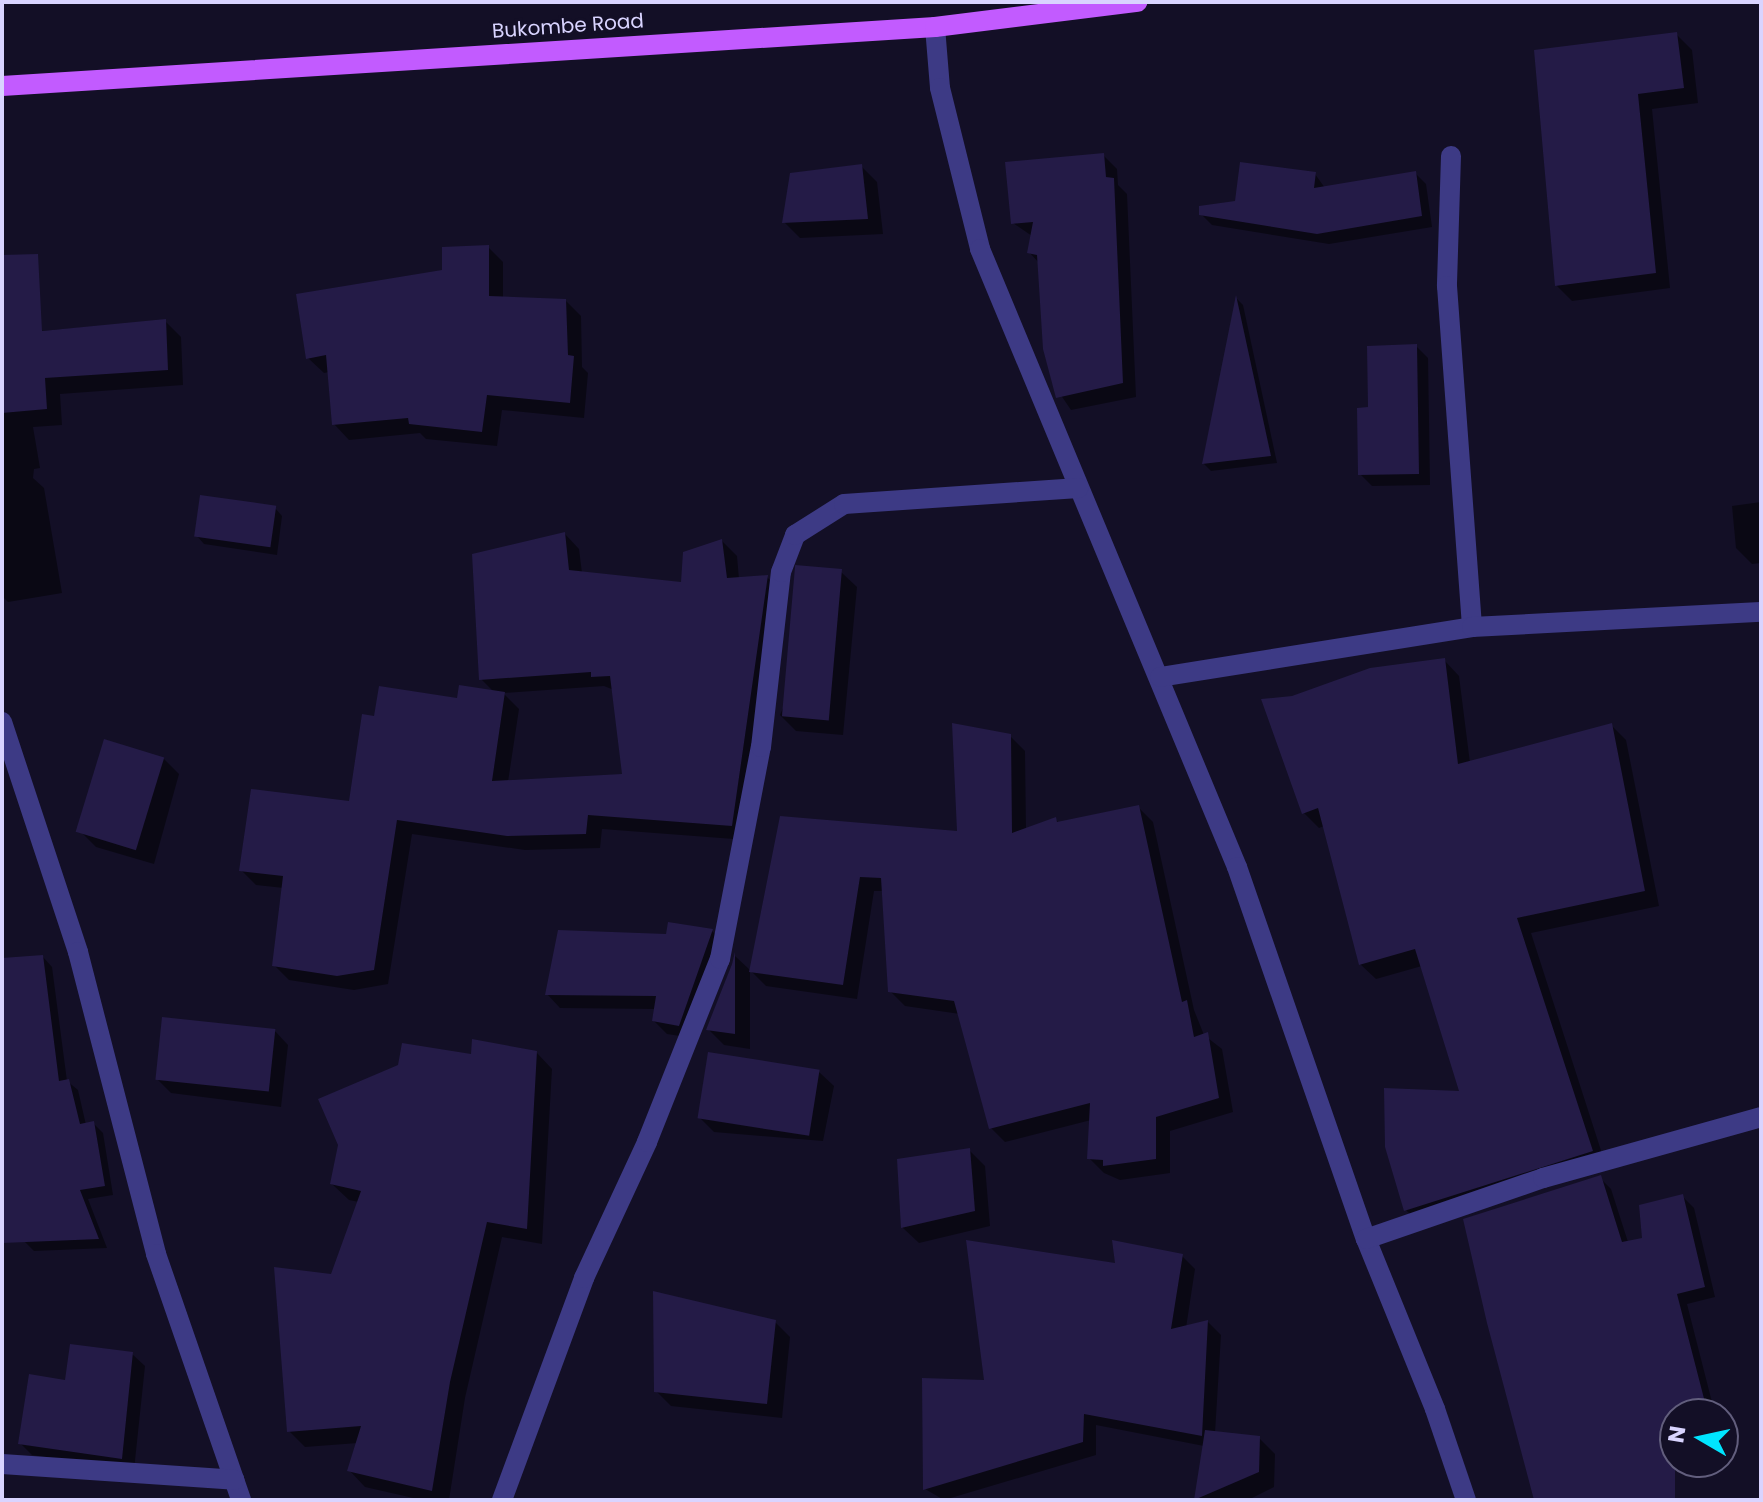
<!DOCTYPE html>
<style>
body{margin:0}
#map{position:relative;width:1763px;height:1502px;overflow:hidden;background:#130f26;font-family:Poppins,sans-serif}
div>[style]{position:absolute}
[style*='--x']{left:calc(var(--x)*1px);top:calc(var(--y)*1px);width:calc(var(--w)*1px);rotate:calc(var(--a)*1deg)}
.shadow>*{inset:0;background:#0007}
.building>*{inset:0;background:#241b47;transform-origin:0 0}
.minor>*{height:20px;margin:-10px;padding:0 10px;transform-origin:10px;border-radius:10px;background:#3d3a85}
.major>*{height:20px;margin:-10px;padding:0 10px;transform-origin:10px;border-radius:10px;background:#c25bff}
span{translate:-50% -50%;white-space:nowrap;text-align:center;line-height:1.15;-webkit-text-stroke:6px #130f26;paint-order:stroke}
.street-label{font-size:20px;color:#d9d4ff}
.frame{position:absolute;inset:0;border:4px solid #d9d4ff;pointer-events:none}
.north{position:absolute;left:1659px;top:1398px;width:80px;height:80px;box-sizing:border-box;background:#130f26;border:2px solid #625e7d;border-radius:50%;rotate:279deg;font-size:22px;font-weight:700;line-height:32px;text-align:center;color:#d9d4ff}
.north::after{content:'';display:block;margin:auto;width:28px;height:36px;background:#00e5ff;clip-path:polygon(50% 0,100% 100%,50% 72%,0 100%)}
</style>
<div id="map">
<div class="shadow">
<i style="clip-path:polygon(1676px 34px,1692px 50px,1698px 103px,1652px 109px,1670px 288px,1572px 301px,1556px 285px,1537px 52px)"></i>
<i style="clip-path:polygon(1103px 155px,1117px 169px,1118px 185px,1127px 194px,1136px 397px,1071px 410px,1052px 382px,1040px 264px,1029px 252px,1032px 236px,1013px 223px)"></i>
<i style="clip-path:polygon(861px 166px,877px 182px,883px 234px,800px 238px,784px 222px)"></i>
<i style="clip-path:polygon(1415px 173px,1426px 184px,1432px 227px,1329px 244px,1212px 225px,1201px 214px,1315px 174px,1325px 188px)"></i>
<i style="clip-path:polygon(488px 247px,503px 262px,503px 299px,566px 301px,581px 316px,582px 367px,588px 373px,584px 418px,502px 410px,497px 446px,426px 439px,420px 433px,349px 440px,334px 424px,329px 372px,324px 373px,308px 358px)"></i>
<i style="clip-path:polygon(1237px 299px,1243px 305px,1277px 463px,1211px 471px,1204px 464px)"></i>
<i style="clip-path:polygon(165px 321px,181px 337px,183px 385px,60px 394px,62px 425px,33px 427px,40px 468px,34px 469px,33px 478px,44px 488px,62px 593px,8px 602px,2px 596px,2px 334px)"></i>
<i style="clip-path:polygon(1416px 346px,1428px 358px,1430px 485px,1372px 486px,1360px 474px,1370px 409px)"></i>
<i style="clip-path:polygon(1761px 502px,1761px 563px,1752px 564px,1736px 548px,1732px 506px)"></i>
<i style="clip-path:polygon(275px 508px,282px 516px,277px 555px,204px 544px,197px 536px)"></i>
<i style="clip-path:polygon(evenodd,565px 534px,579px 549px,582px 573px,683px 584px,722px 541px,737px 556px,739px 579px,767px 577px,781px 592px,747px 840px,602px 829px,600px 848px,525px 850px,412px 834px,388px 984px,354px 990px,289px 980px,274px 965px,284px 888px,256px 885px,241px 870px,351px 803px,376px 718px,495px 693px,481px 679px,565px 534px,604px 686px,614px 690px,624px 776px,508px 782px,519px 709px,503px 693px,604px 686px)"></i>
<i style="clip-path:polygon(841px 572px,857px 587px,843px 735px,796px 731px,780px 715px)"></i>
<i style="clip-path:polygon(1444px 660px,1459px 676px,1470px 763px,1611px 725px,1626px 740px,1659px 906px,1531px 933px,1606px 1166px,1421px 1226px,1406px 1210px,1387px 1147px,1462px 1093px,1422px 966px,1376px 979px,1360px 964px,1324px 826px,1319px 828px,1304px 813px,1292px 698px)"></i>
<i style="clip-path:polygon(1010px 736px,1025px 751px,1026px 830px,1056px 820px,1059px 823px,1138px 807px,1153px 822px,1194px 1010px,1204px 1035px,1222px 1049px,1233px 1112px,1170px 1131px,1170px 1173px,1120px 1180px,1104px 1173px,1089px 1158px,1091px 1120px,1005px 1142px,991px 1128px,960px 1014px,905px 1006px,890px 991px,884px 891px,874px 891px,857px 999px,766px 986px,751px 971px,782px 818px,959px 833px)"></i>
<i style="clip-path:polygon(163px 758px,179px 774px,154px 864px,96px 847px,80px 831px)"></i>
<i style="clip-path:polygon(712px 931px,725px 944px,693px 1038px,667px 1034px,654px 1021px,656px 1009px,560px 1008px,547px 994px,667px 936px)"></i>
<i style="clip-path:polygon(735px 956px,750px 970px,750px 1049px,724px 1045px,708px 1029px)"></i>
<i style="clip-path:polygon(43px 957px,52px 967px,67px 1081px,78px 1090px,86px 1125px,94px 1124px,103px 1133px,113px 1195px,88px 1199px,107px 1248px,34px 1251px,24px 1241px,2px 1147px,2px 960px)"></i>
<i style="clip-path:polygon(274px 1030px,288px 1045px,281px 1107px,171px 1093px,156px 1078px)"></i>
<i style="clip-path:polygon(536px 1052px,552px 1069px,542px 1244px,502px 1237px,465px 1398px,449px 1500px,422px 1500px,365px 1487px,349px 1470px,358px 1443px,305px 1447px,289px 1431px,359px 1202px,349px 1200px,332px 1184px,473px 1057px)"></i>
<i style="clip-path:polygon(819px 1072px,834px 1086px,823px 1141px,714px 1132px,700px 1118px)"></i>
<i style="clip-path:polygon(969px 1150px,985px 1166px,990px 1226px,919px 1243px,903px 1228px,900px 1160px)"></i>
<i style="clip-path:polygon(1600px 1178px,1611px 1189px,1628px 1242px,1644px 1239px,1683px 1197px,1694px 1208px,1715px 1297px,1687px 1304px,1715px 1414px,1675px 1414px,1675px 1446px)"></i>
<i style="clip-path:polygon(1182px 1256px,1195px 1269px,1186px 1328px,1208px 1322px,1221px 1335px,1215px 1433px,1259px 1438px,1275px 1454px,1274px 1487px,1248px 1500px,1196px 1500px,1204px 1446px,1096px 1425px,1096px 1455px,944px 1500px,925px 1489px,987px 1382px,1117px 1266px)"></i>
<i style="clip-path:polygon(775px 1322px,790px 1337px,782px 1418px,671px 1406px,656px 1391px)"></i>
<i style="clip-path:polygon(132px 1354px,145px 1366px,134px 1470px,32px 1455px,20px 1443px,67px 1382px)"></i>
</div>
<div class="building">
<i style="clip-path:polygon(1677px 32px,1684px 88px,1638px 94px,1656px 273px,1555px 286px,1534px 50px)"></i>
<i style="clip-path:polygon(1104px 153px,1106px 177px,1114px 178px,1123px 383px,1056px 398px,1043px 349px,1037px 255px,1027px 253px,1033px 222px,1011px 224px,1005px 162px)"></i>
<i style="clip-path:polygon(1240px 162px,1316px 172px,1314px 188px,1416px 171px,1422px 216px,1317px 234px,1199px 215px,1199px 206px,1235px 201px)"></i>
<i style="clip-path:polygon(862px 164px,868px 219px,782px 223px,790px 173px)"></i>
<i style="clip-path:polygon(489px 245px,489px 296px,566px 299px,568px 355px,574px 356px,570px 403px,487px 395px,482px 432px,409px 424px,408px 418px,332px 425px,326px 355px,306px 359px,296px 294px,442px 270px,442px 247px)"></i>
<i style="clip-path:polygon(38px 254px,42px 331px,166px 319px,168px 370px,45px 378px,47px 409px,2px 413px,2px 255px)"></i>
<i style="clip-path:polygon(1236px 295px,1271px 456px,1202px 464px)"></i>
<i style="clip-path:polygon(1417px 344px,1419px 474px,1358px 475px,1357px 408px,1368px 407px,1367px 346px)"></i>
<i style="left:200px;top:495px;width:77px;height:42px;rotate:8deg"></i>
<i style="clip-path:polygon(565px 532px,569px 570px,681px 582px,683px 552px,722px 539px,727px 578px,768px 575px,732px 826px,588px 815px,586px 834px,507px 836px,397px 820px,374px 970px,337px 976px,272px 966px,283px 876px,239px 871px,251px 789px,349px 801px,362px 714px,374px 716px,379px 686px,457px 698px,459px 685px,505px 692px,492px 781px,622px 774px,610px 676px,591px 677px,591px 672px,479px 680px,472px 554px)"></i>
<i style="left:842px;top:569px;width:152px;height:47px;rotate:95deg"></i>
<i style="clip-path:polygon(1445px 658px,1458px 764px,1612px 723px,1645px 891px,1517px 918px,1593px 1151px,1404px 1211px,1385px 1147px,1384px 1088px,1459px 1091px,1415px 949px,1359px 965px,1318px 808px,1302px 814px,1261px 699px,1292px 696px,1370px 668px)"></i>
<i style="clip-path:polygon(952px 723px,1011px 734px,1012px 833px,1056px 817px,1057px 822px,1139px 805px,1182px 1002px,1187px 1000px,1194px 1037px,1208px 1032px,1219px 1098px,1156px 1117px,1156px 1159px,1103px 1166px,1103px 1160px,1087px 1159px,1090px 1103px,989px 1129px,954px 1001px,888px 992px,881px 878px,860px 877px,843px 985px,749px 972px,780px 816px,957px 831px)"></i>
<i style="left:104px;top:739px;width:63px;height:97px;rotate:17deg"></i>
<i style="clip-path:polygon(668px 922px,713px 929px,679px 1026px,652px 1021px,656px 996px,545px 995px,558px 930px,666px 934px)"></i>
<i style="clip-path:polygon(735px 952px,735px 1034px,706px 1030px,732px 964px)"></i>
<i style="clip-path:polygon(43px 955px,59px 1081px,69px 1079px,80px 1124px,94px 1121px,105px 1186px,80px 1190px,99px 1239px,2px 1243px,2px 958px)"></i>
<i style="left:162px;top:1017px;width:114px;height:63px;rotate:6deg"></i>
<i style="clip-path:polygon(472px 1039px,537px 1051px,527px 1229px,487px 1222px,450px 1382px,432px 1491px,347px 1471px,361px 1426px,287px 1432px,274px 1267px,331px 1274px,361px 1191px,330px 1184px,338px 1145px,318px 1099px,398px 1065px,402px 1043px,471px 1054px)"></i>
<i style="left:708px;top:1052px;width:113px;height:67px;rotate:9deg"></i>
<i style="clip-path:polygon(970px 1148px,975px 1211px,901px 1228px,897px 1159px)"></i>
<i style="clip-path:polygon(1601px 1175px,1622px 1242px,1642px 1238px,1639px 1205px,1683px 1194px,1705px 1287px,1677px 1294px,1708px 1414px,1675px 1414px,1675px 1500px,1534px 1500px,1487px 1323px,1463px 1219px)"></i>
<i style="clip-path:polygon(966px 1240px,1115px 1263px,1112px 1240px,1183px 1254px,1171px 1329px,1208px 1320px,1202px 1436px,1084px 1414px,1083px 1442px,923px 1490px,922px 1378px,984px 1380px)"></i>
<i style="clip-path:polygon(653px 1291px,776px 1320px,767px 1404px,654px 1392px)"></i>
<i style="clip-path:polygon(70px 1344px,133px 1352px,122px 1459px,18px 1444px,29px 1374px,65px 1380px)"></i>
<i style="clip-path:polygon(1205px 1430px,1260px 1436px,1259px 1472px,1194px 1500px)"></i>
</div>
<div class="minor">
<i style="--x:935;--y:27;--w:61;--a:85.3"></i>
<i style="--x:940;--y:88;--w:166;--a:76"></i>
<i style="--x:980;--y:249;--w:669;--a:67.42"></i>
<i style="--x:1237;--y:867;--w:394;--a:70.9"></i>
<i style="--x:1366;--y:1239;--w:183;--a:67.9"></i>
<i style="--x:1435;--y:1409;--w:96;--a:71.2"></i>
<i style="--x:1451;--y:156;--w:130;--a:91.8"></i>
<i style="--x:1447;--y:286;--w:342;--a:85.8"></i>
<i style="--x:1160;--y:677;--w:316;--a:-9.1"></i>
<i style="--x:1472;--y:627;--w:289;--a:-3"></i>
<i style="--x:2;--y:722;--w:242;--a:71.7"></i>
<i style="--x:78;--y:952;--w:312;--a:75.5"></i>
<i style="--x:156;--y:1254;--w:260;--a:70.9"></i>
<i style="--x:1366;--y:1239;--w:187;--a:-19"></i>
<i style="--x:1543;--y:1178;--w:226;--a:-15.6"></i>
<i style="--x:2;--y:1464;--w:233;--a:3.9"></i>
<i style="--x:502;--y:1500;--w:237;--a:-69.7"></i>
<i style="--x:584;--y:1278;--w:150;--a:-65.1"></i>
<i style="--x:647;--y:1142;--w:197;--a:-68.3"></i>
<i style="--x:720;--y:959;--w:216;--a:-79.1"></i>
<i style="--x:761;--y:747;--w:176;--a:-83.5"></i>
<i style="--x:781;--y:572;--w:40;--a:-69"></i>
<i style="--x:795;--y:535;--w:58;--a:-32.3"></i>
<i style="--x:844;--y:504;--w:235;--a:-3.9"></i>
</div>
<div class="major">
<i style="--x:2;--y:86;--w:935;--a:-3.62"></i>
<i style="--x:935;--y:27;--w:204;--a:-7.1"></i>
</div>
<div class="street-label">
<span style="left:568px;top:26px;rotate:-4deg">Bukombe Road</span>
</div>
<div class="frame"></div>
<div class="north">N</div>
</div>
